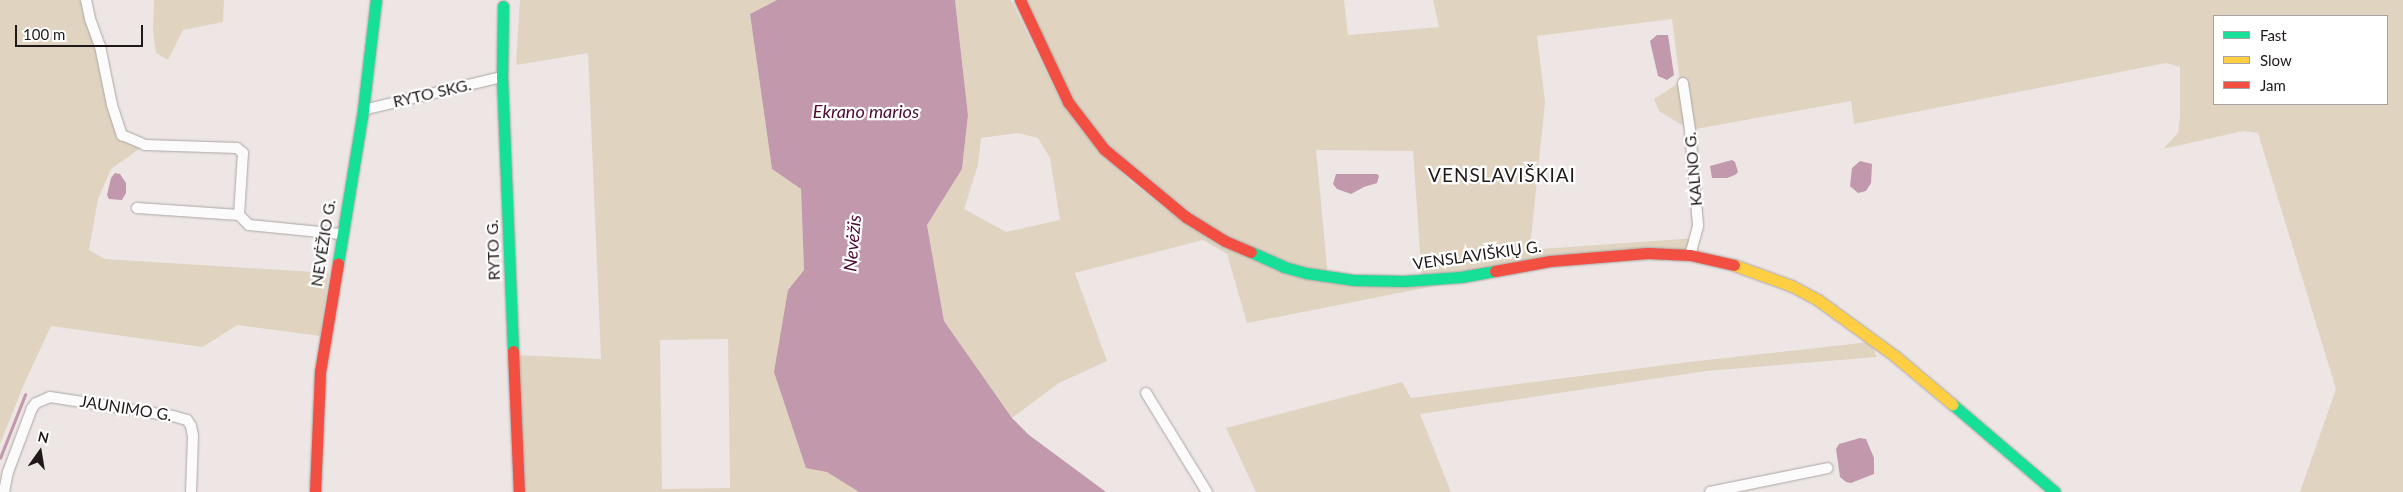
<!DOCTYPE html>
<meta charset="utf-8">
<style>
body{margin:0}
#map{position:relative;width:2403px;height:492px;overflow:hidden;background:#ede6e4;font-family:Lato,sans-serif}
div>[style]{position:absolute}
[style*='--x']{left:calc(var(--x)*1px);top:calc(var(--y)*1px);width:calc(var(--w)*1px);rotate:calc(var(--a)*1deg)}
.green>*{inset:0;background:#e0d4c1}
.water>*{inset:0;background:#c198ac}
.stream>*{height:2.5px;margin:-1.25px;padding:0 1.25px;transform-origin:1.25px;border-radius:1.25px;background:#c198ac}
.roads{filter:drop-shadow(0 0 1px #aca6a5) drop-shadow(0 0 1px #aca6a5)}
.street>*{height:10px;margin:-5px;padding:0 5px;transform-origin:5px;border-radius:5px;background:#fcfbfb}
.fast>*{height:11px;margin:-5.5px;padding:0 5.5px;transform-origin:5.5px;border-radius:5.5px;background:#16e098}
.slow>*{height:11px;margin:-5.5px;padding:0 5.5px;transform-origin:5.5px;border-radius:5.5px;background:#ffcf43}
.jam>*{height:11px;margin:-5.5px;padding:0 5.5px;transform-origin:5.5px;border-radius:5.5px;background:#f24e42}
span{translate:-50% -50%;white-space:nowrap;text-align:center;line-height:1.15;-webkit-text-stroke:4.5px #fff;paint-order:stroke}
.street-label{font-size:16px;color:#1f1a19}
.water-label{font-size:18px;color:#4d0935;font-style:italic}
.quarter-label{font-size:19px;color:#1f1a19;letter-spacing:1px}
.legend{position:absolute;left:2213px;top:15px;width:175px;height:90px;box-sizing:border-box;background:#fff;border:1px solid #a5a3a3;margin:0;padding:6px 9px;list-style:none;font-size:15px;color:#1f1a19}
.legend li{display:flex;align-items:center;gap:10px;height:25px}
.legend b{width:25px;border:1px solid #a5a3a3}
.north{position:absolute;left:15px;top:427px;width:50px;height:50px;-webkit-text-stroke:4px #fff;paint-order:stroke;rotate:13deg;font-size:14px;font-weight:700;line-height:20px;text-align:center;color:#1f1a19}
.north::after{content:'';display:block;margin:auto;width:18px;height:22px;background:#1f1a19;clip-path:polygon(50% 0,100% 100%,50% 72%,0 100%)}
.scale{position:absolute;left:15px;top:25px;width:128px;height:22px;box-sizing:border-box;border:2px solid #1f1a19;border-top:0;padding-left:6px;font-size:15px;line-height:18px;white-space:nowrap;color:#1f1a19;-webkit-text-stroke:4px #fff;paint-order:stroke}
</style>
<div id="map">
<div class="green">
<i style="clip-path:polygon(0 0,86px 0,122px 135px,145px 145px,111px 169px,98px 199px,89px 250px,105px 259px,329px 273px,320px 336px,237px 325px,203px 347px,51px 326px,24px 384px,0 444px)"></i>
<i style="clip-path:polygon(154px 0,224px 0,223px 22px,183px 30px,168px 60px,156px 53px,153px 32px)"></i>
<i style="clip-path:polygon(evenodd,520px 0,777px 0,750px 14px,772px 169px,801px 189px,804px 270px,788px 290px,806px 467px,827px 471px,859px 492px,524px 492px,518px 355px,601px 359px,588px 53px,516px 65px,520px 0,728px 339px,730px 488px,662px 489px,660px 340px,728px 339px)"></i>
<i style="clip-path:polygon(evenodd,955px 0,1011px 0,1060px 100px,1081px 130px,1130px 181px,1167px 210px,1274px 269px,1444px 284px,1247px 323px,1227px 254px,1203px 240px,1075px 273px,1107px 361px,1059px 383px,1012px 418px,944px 321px,927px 225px,962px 169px,968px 115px,955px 0,1018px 133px,1038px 138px,1050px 158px,1060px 220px,1006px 232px,964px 209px,978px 165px,981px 138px,1018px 133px)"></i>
<i style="clip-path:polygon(evenodd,1022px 0,1344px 0,1348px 35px,1439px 27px,1433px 0,2403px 0,2403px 492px,2300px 492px,2336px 389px,2258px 133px,2243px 131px,2163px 149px,2178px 133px,2180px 117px,2180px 67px,2166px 63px,1854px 124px,1851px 101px,1690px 130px,1659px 111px,1654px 99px,1680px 82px,1672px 19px,1537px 36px,1545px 102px,1531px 239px,1540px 249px,1696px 238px,1690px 255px,1648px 253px,1422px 280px,1413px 151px,1316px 150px,1328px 277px,1225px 241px,1082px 123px,1022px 0,2214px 16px,2387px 16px,2387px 104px,2214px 104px,2214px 16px)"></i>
<i style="clip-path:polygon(1870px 342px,1877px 357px,1706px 371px,1420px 414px,1451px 492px,1256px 492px,1226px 428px,1402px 382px,1411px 398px,1689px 362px)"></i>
</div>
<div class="water">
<i style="clip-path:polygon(777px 0,955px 0,968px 115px,962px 169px,927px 225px,944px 321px,1012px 418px,1029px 435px,1106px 492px,859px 492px,827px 472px,806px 468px,774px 372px,788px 290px,804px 270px,801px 189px,772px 169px,750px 14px)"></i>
<i style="clip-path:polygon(1657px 35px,1668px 35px,1674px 75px,1667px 80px,1658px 76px,1650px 41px)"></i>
<i style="clip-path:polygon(1732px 160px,1735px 162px,1738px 172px,1735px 175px,1727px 178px,1712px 178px,1710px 166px)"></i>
<i style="clip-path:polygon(1860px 161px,1872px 164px,1871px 183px,1866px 191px,1858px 193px,1850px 186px,1852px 168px)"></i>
<i style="clip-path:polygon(115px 173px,120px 174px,126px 183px,126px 193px,122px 200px,109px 199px,107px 195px,111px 178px)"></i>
<i style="clip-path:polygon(1336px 174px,1377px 174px,1379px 176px,1377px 183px,1364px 187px,1351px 194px,1337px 189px,1333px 184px)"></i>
<i style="clip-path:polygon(1860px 438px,1866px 439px,1874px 458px,1874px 474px,1851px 483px,1846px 482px,1840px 477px,1836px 449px,1839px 444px)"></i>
</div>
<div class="stream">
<i style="--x:0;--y:458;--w:68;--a:-68.4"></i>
</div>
<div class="roads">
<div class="street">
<i style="--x:86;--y:0;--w:19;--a:78"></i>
<i style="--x:90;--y:19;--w:29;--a:70"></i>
<i style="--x:100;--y:46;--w:60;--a:78.5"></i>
<i style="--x:112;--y:105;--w:32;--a:72"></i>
<i style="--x:122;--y:135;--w:25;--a:23"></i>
<i style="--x:145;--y:145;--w:92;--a:1.9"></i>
<i style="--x:237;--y:148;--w:8;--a:40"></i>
<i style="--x:243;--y:153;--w:62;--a:93.7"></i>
<i style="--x:239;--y:215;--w:14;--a:45"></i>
<i style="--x:249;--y:225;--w:92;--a:5.6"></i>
<i style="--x:1683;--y:83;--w:48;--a:81.5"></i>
<i style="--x:1690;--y:130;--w:96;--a:85.2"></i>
<i style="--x:1698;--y:226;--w:30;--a:105"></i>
<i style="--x:363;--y:110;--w:143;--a:-13.4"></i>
<i style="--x:137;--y:208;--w:102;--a:3.9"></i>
<i style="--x:1146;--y:393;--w:116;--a:58.4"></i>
<i style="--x:4;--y:492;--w:20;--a:-79"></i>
<i style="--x:8;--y:472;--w:68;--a:-69.4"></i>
<i style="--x:32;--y:408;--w:6;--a:-51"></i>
<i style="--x:36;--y:403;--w:15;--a:-23"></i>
<i style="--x:50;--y:397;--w:124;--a:8.8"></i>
<i style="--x:173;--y:416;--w:15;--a:16"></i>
<i style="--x:187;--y:420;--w:7;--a:56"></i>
<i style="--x:191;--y:426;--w:10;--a:79"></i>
<i style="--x:193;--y:436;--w:56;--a:92"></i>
<i style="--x:1710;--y:492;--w:120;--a:-11.5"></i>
</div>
<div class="fast">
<i style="--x:503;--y:6;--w:71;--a:90.8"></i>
<i style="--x:502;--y:77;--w:274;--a:87.7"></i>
<i style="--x:1251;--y:252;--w:36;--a:24"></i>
<i style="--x:1284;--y:267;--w:23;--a:15"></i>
<i style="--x:1306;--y:273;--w:49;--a:8.3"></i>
<i style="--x:1354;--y:280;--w:50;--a:1.1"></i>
<i style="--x:1404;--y:281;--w:57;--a:-4"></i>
<i style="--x:1461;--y:277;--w:35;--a:-10"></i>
<i style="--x:338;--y:263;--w:155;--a:-80.7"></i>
<i style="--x:363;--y:110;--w:111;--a:-83.3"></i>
<i style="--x:1952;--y:404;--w:135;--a:40.5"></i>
</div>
<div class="slow">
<i style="--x:1734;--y:265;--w:62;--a:19.9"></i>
<i style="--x:1792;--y:286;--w:30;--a:28"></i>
<i style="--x:1818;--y:300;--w:95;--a:36"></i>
<i style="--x:1895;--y:356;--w:75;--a:40.1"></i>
</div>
<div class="jam">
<i style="--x:1020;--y:0;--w:113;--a:64.8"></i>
<i style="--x:1068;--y:102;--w:59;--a:52.5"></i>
<i style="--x:1104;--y:149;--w:107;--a:39.7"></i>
<i style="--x:1186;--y:217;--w:46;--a:31.6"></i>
<i style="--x:1225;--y:241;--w:28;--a:23"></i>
<i style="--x:1495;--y:271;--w:56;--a:-10.3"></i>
<i style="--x:1550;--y:261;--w:98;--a:-4.7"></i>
<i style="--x:1648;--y:253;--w:42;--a:2.7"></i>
<i style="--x:1690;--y:255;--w:45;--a:12.8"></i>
<i style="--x:513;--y:351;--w:141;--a:87.6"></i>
<i style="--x:315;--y:492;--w:120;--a:-87.6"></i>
<i style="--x:320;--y:372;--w:110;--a:-80.6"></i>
</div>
</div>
<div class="street-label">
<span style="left:432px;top:93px;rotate:-13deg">RYTO SKG.</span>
<span style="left:1693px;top:169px;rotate:-95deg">KALNO G.</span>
<span style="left:323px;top:243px;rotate:-81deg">NEVĖŽIO G.</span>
<span style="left:493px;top:250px;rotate:-92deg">RYTO G.</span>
<span style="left:1477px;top:255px;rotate:-8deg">VENSLAVIŠKIŲ G.</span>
<span style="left:126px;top:408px;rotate:9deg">JAUNIMO G.</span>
</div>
<div class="water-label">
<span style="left:866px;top:111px">Ekrano marios</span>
<span style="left:852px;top:243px;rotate:-85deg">Nevėžis</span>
</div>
<div class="quarter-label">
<span style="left:1502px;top:175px">VENSLAVIŠKIAI</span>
</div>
<ul class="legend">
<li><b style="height:6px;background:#16e098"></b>Fast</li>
<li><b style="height:6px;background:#ffcf43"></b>Slow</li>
<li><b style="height:6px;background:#f24e42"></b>Jam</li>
</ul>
<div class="north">N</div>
<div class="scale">100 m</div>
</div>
